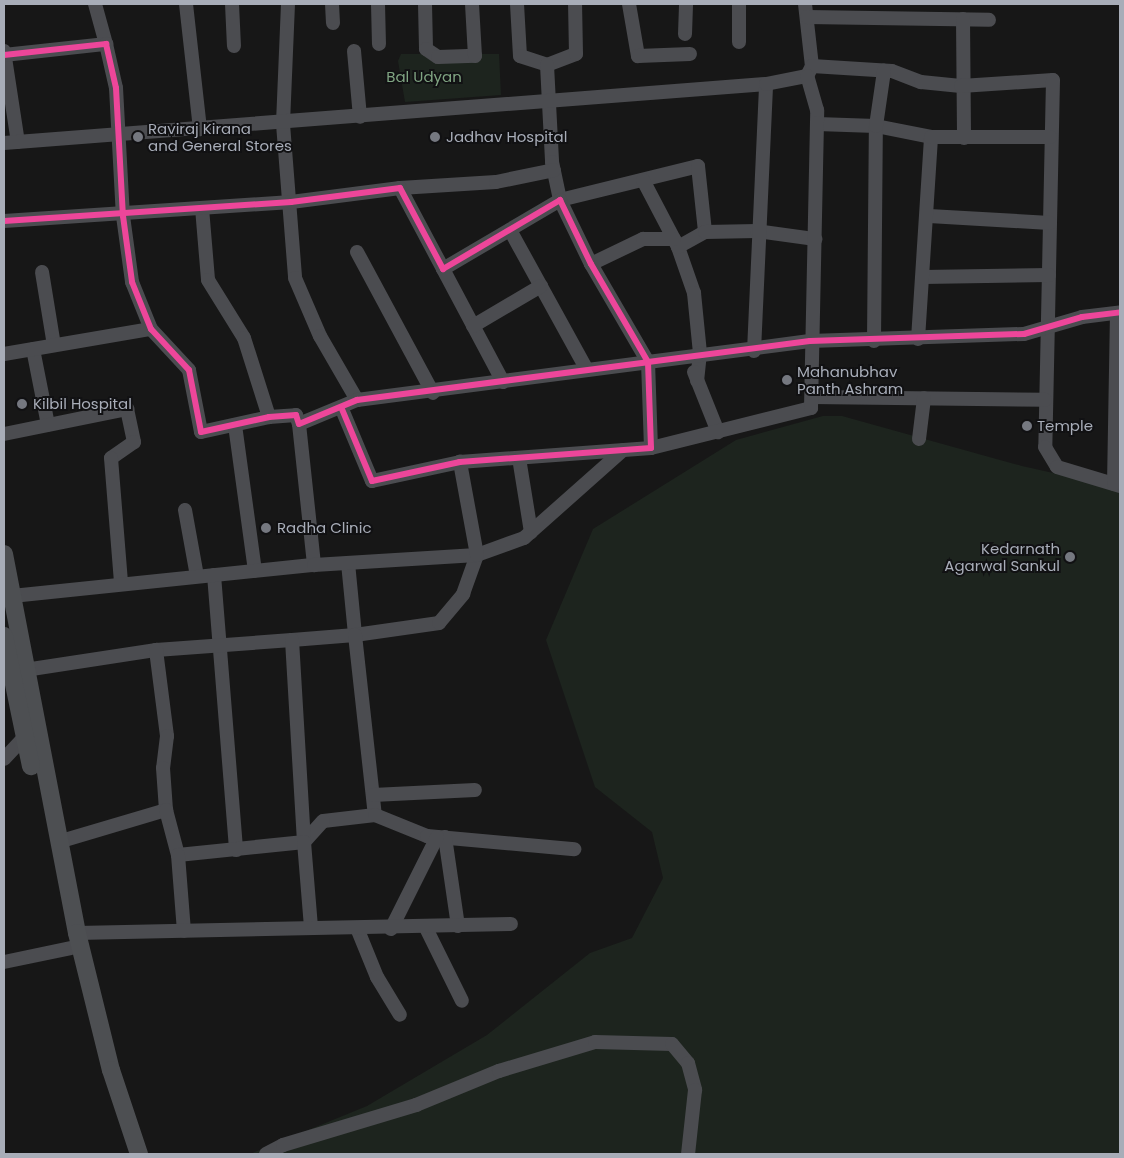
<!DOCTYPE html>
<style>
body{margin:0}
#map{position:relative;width:1124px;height:1158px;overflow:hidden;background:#171717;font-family:Poppins,sans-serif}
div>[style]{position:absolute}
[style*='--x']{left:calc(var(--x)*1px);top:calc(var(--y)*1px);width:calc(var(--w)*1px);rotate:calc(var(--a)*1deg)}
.green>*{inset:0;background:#1d241e}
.minor>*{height:14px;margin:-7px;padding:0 7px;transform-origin:7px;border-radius:7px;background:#4b4c50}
.major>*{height:18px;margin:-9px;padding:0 9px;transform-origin:9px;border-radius:9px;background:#4d4f52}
.cycleway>*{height:6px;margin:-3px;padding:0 3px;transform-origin:3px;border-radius:3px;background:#ed469a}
.dots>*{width:14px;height:14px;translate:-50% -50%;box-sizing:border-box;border:2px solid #111113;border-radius:50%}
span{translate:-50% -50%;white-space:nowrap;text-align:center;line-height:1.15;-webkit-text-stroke:4px #111113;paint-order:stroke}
.park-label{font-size:15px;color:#7fa381}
.poi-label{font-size:15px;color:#a8adb8}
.left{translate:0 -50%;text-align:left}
.right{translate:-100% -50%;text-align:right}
.frame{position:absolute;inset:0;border:5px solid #a8adb8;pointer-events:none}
</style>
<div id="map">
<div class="green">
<i style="clip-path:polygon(401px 54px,499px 54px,501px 95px,405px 102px,398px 61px)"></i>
<i style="clip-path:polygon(823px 416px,842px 416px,1022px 466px,1120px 488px,1120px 1154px,250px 1154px,367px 1106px,487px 1035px,590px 953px,632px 938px,663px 878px,652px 832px,595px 787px,546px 640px,593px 529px,736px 440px)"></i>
</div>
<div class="minor">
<i style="--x:95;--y:4;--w:41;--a:74.6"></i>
<i style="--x:186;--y:4;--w:126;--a:83.6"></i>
<i style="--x:232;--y:4;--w:42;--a:87.3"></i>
<i style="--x:288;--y:4;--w:120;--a:92.4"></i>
<i style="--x:283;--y:124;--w:154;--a:85.5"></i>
<i style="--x:295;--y:278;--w:63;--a:66.7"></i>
<i style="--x:320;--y:336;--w:74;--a:60"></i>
<i style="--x:332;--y:4;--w:19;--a:87"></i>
<i style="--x:378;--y:4;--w:40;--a:88.6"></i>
<i style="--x:425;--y:4;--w:45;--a:88.7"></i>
<i style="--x:426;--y:49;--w:14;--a:34"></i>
<i style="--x:438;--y:57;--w:37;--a:-2"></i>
<i style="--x:475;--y:56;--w:52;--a:-93.3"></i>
<i style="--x:517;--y:4;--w:52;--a:86.7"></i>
<i style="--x:520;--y:56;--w:28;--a:18"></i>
<i style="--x:547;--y:65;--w:31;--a:-21"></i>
<i style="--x:576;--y:54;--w:50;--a:-91.1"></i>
<i style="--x:629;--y:4;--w:53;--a:80.2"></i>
<i style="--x:638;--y:56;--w:52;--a:-2.2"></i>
<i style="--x:739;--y:4;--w:38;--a:90"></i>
<i style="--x:805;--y:4;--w:62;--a:83.6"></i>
<i style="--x:807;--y:17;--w:182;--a:0.9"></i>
<i style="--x:963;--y:19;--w:119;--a:89.5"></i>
<i style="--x:685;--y:34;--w:30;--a:-88"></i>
<i style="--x:4;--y:51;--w:92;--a:81.3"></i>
<i style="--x:354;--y:51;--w:66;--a:84.8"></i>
<i style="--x:4;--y:55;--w:103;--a:-6.2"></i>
<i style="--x:106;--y:44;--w:45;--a:77.2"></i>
<i style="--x:116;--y:88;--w:128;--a:86.9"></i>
<i style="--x:123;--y:216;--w:67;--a:82.2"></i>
<i style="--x:132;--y:282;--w:51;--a:68"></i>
<i style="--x:151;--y:329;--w:56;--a:47.2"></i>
<i style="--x:189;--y:370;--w:63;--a:79"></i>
<i style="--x:201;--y:432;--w:70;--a:-12.4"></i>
<i style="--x:269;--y:417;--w:27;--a:-4"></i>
<i style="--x:296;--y:415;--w:9;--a:72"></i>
<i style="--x:299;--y:424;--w:63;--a:-22.5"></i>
<i style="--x:357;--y:400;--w:293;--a:-7.4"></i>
<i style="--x:648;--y:362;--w:86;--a:88"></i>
<i style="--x:651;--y:448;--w:192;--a:175.8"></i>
<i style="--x:460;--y:462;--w:90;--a:167.8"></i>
<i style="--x:372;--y:481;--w:80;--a:-112.7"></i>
<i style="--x:547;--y:65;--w:97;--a:87"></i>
<i style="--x:552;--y:162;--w:39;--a:78"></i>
<i style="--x:560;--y:200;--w:142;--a:-13.8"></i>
<i style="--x:698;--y:166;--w:66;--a:83.9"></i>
<i style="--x:807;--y:76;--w:11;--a:-63"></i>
<i style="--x:812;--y:66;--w:80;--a:3.6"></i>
<i style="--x:892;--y:71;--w:31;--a:21"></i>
<i style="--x:921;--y:82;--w:40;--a:5.7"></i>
<i style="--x:961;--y:86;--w:92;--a:-3.7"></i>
<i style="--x:1053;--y:80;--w:367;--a:91.2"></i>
<i style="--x:1045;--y:447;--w:23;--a:59"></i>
<i style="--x:1057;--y:467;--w:66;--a:16.8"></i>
<i style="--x:817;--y:124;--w:59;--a:1.9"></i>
<i style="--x:876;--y:126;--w:56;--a:11.3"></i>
<i style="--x:4;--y:143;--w:764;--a:-4.43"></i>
<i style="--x:643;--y:180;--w:76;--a:62.4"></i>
<i style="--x:678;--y:247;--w:49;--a:70.8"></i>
<i style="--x:694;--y:293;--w:60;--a:84.3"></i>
<i style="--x:700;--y:353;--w:28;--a:96"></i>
<i style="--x:400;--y:188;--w:96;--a:-3.6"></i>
<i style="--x:496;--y:182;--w:59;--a:-11.7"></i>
<i style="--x:202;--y:208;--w:72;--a:85.2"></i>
<i style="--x:208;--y:280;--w:68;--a:58.2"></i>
<i style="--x:244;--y:338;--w:83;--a:72.4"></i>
<i style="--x:929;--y:216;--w:121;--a:3.3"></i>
<i style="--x:4;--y:221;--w:288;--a:-3.8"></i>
<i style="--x:291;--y:202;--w:110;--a:-7.3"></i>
<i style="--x:400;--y:188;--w:92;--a:62"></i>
<i style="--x:443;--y:269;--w:136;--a:-30.5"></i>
<i style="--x:560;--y:200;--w:71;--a:64.2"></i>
<i style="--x:591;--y:264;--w:113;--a:59.8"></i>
<i style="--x:648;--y:362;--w:163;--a:-7.4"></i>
<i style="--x:810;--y:341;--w:214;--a:-1.9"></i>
<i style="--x:1024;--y:334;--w:60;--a:-16.3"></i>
<i style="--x:1082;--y:317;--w:38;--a:-7"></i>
<i style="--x:510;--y:230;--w:158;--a:61.2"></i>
<i style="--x:678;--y:247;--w:31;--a:-29"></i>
<i style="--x:705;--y:232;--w:52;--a:-1.1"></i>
<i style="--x:757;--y:231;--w:59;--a:7.9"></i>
<i style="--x:357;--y:252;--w:160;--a:61.7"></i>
<i style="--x:591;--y:264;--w:58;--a:-25.7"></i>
<i style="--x:643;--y:239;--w:31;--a:0"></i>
<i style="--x:443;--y:269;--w:128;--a:62"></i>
<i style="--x:42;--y:272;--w:74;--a:80.7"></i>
<i style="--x:923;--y:277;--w:126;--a:-0.9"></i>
<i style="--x:473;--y:326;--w:79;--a:-30.5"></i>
<i style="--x:918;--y:339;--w:202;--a:-86.3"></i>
<i style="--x:931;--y:137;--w:119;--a:0"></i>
<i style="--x:874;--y:341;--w:215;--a:-89.5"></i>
<i style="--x:876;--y:126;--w:56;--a:-81.7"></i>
<i style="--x:33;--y:349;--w:77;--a:78.8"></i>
<i style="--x:754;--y:351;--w:267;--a:-87.4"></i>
<i style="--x:766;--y:84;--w:42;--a:-11"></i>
<i style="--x:4;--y:354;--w:149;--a:-9.7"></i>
<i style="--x:694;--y:372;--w:65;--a:68.2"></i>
<i style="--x:812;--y:397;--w:233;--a:0.7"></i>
<i style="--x:299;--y:424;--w:142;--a:83.9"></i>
<i style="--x:235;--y:425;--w:147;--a:82.2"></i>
<i style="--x:4;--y:434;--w:126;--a:-11.5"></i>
<i style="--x:127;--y:409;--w:34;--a:78"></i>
<i style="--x:134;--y:442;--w:28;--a:145"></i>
<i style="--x:111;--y:458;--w:125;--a:85.4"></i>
<i style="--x:919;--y:439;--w:41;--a:-83"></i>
<i style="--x:651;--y:448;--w:165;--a:-14"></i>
<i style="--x:811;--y:408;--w:298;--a:-88.8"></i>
<i style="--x:817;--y:110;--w:35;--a:-106"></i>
<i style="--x:519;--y:458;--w:75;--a:80.8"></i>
<i style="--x:1114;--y:484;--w:171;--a:-89"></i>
<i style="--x:185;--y:510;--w:67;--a:79.7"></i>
<i style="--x:348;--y:563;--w:72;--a:84.4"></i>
<i style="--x:355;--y:635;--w:85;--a:-8.1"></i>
<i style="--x:439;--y:623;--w:38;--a:-50"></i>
<i style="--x:463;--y:594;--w:41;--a:-70.3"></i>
<i style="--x:477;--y:555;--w:50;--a:-19.9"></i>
<i style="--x:524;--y:538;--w:132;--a:-41.6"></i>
<i style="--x:214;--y:575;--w:276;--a:85.4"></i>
<i style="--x:12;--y:596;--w:304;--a:-5.9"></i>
<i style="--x:314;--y:565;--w:163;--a:-3.5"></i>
<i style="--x:477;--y:555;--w:95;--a:-100.4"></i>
<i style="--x:292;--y:640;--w:63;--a:-4.5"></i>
<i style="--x:355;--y:635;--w:181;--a:83.7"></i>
<i style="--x:375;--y:815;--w:52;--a:173.4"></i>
<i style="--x:323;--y:821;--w:28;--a:132"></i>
<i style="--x:156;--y:650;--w:136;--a:-4.2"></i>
<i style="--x:292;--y:640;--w:202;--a:86.6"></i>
<i style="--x:25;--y:670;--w:133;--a:-8.7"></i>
<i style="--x:156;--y:650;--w:87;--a:82.7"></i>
<i style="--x:167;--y:736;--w:32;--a:97"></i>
<i style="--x:163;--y:768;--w:42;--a:85.9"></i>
<i style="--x:4;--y:759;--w:38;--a:-47"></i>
<i style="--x:373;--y:795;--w:102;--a:-2.8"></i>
<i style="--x:375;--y:815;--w:56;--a:22"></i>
<i style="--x:427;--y:836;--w:148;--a:5.1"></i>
<i style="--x:445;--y:837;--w:90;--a:81.7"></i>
<i style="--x:58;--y:842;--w:113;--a:-16.5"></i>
<i style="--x:166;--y:810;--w:47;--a:75.1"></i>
<i style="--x:178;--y:855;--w:127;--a:-5.9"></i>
<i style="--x:304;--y:842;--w:86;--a:85.3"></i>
<i style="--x:178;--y:855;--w:76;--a:85.5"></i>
<i style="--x:357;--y:928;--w:53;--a:67.8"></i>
<i style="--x:377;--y:977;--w:44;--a:58.8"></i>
<i style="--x:426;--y:928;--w:81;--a:63.7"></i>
<i style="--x:391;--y:929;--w:103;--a:-63.4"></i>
<i style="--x:77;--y:933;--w:434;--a:-1.2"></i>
<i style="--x:4;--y:962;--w:68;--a:-11.8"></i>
<i style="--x:266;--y:1154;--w:19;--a:-28"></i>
<i style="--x:283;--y:1145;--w:139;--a:-16.7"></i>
<i style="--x:416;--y:1105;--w:90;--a:-22.3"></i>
<i style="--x:499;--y:1071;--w:100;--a:-16.8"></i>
<i style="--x:595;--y:1042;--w:77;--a:1.5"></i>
<i style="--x:672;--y:1044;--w:25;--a:50"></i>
<i style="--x:688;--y:1063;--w:28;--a:75"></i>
<i style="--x:695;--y:1090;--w:64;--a:96.2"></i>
</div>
<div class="major">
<i style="--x:4;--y:554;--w:386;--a:79.1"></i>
<i style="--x:77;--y:933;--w:141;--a:76.1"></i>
<i style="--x:111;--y:1070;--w:89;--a:71.6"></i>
<i style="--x:4;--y:636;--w:133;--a:78.3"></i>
</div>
<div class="cycleway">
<i style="--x:4;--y:55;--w:103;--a:-6.2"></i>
<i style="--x:106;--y:44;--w:45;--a:77.2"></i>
<i style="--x:116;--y:88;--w:128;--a:86.9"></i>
<i style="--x:123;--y:216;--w:67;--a:82.2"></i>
<i style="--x:132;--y:282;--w:51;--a:68"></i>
<i style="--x:151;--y:329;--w:56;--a:47.2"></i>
<i style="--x:189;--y:370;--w:63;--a:79"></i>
<i style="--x:201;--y:432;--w:70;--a:-12.4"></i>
<i style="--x:269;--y:417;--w:27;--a:-4"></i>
<i style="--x:296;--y:415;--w:9;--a:72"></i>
<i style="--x:299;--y:424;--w:63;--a:-22.5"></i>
<i style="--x:357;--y:400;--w:293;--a:-7.4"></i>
<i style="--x:648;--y:362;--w:86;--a:88"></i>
<i style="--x:651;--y:448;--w:192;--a:175.8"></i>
<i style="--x:460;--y:462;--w:90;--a:167.8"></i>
<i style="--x:372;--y:481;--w:80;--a:-112.7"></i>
<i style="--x:4;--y:221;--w:288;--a:-3.8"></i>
<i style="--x:291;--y:202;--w:110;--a:-7.3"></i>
<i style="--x:400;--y:188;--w:92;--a:62"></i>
<i style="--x:443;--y:269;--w:136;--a:-30.5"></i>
<i style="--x:560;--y:200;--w:71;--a:64.2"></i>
<i style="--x:591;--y:264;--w:113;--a:59.8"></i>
<i style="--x:648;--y:362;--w:163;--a:-7.4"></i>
<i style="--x:810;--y:341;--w:214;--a:-1.9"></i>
<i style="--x:1024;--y:334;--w:60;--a:-16.3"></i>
<i style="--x:1082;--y:317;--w:38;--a:-7"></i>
</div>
<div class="dots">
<i style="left:138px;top:137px;background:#757880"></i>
<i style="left:435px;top:137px;background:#757880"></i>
<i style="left:787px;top:380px;background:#757880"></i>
<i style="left:22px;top:404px;background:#757880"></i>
<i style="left:1027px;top:426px;background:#757880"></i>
<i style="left:266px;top:528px;background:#757880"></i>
<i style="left:1070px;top:557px;background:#757880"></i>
</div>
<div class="park-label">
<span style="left:424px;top:77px">Bal Udyan</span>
</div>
<div class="poi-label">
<span class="left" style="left:148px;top:137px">Raviraj Kirana<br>and General Stores</span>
<span class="left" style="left:446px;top:137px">Jadhav Hospital</span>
<span class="left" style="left:797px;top:380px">Mahanubhav<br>Panth Ashram</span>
<span class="left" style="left:33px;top:404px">Kilbil Hospital</span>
<span class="left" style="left:1037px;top:426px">Temple</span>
<span class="left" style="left:277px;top:528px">Radha Clinic</span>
<span class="right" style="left:1060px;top:557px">Kedarnath<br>Agarwal Sankul</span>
</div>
<div class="frame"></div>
</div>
